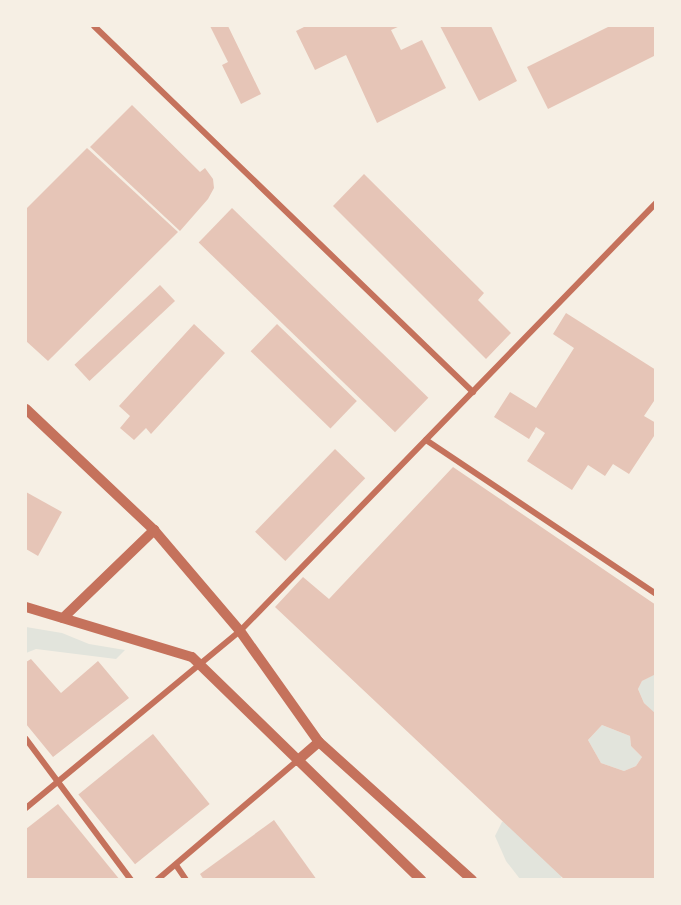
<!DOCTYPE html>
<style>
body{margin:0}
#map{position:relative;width:681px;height:905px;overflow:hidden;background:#f6efe4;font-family:"Fira Sans Condensed",sans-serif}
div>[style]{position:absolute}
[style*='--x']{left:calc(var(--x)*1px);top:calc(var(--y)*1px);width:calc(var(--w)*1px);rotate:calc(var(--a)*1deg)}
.green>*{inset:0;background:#e2e4dc}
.building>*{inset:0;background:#e6c5b7;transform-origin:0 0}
.minor>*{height:6px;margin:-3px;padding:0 3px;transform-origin:3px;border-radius:3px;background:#c5725c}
.tertiary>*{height:10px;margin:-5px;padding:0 5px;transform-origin:5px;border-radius:5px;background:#c5725c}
span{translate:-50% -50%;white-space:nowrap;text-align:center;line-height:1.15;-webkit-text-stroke:6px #f6efe4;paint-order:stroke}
.frame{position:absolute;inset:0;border:27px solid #f6efe4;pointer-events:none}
</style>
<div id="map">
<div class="green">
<i style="clip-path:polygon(26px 627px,62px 633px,89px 644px,125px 650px,116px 659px,36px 649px,26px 653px)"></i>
<i style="clip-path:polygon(655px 674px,655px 714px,644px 703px,638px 689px,642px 681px)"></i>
<i style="clip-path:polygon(602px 725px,630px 736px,631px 746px,642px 757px,636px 766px,624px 771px,601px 763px,588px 740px)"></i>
<i style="clip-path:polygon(512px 817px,567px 851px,561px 879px,520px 879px,506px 861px,495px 836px,502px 822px)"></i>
</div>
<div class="building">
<i style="clip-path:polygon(210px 26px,228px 26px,261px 94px,241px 104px,222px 65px,228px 62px)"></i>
<i style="clip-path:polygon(306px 26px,400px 26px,391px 30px,401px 50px,422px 40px,446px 88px,377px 123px,346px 55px,315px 70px,296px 31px)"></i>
<i style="clip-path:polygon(440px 26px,491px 26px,517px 81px,479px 101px)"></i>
<i style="clip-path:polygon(610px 26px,656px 26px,656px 55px,548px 109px,527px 67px)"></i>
<i style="clip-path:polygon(132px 105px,200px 172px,205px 168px,213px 179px,214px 188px,208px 199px,180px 231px,90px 147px)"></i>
<i style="clip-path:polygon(87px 148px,178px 232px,48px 361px,26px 341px,26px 209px)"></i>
<i style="clip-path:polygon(364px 174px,484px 293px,478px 300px,511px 333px,486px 359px,333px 206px)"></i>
<i style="left:232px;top:208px;width:273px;height:48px;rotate:44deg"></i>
<i style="left:160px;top:285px;width:22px;height:117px;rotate:47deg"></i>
<i style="clip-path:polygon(566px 313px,656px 370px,656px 398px,644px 416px,656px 423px,656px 433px,629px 474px,613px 464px,605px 476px,588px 465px,572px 490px,527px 461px,545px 433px,536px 427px,529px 439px,494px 417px,510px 392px,536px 408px,574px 348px,553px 334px)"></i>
<i style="clip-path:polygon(194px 324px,225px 353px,151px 434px,146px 428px,134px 440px,120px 428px,130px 416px,119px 406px)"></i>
<i style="left:277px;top:324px;width:111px;height:38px;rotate:44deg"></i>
<i style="left:335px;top:449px;width:42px;height:115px;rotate:44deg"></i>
<i style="clip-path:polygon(evenodd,453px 467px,656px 605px,656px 674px,642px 681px,638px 689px,644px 703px,656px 714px,656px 880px,565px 880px,275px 607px,303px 577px,329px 599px,453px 467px,602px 725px,630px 736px,631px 746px,642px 757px,636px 766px,624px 771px,601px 763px,588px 740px,602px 725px)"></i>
<i style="clip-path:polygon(26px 492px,62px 512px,38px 556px,26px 549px)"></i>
<i style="clip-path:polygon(31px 659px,61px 693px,98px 661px,129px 698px,53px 757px,26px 724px,26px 662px)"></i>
<i style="left:153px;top:734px;width:90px;height:96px;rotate:51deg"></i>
<i style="clip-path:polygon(58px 804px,120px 880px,26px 880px,26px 829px)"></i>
<i style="clip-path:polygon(274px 820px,317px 880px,204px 880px,200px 874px)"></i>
</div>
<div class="minor">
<i style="--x:94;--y:26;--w:527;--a:44"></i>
<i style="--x:426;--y:440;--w:277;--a:33.8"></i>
<i style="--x:26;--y:739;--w:176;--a:53.3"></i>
<i style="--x:26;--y:808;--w:278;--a:-39.6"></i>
<i style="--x:240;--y:631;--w:597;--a:-45.81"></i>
<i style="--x:176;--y:865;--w:18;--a:56"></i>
<i style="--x:157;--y:880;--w:184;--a:-40.4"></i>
</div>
<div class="tertiary">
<i style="--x:26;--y:409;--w:176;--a:43.4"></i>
<i style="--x:154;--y:530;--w:133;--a:49.6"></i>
<i style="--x:240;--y:631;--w:136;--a:54.6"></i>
<i style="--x:319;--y:742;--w:206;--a:42"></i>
<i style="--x:26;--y:607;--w:173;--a:16.8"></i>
<i style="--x:192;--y:657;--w:320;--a:44.2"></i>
<i style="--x:63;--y:618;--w:127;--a:-44"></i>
<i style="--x:297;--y:761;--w:29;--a:-41"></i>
</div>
<div class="frame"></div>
</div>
